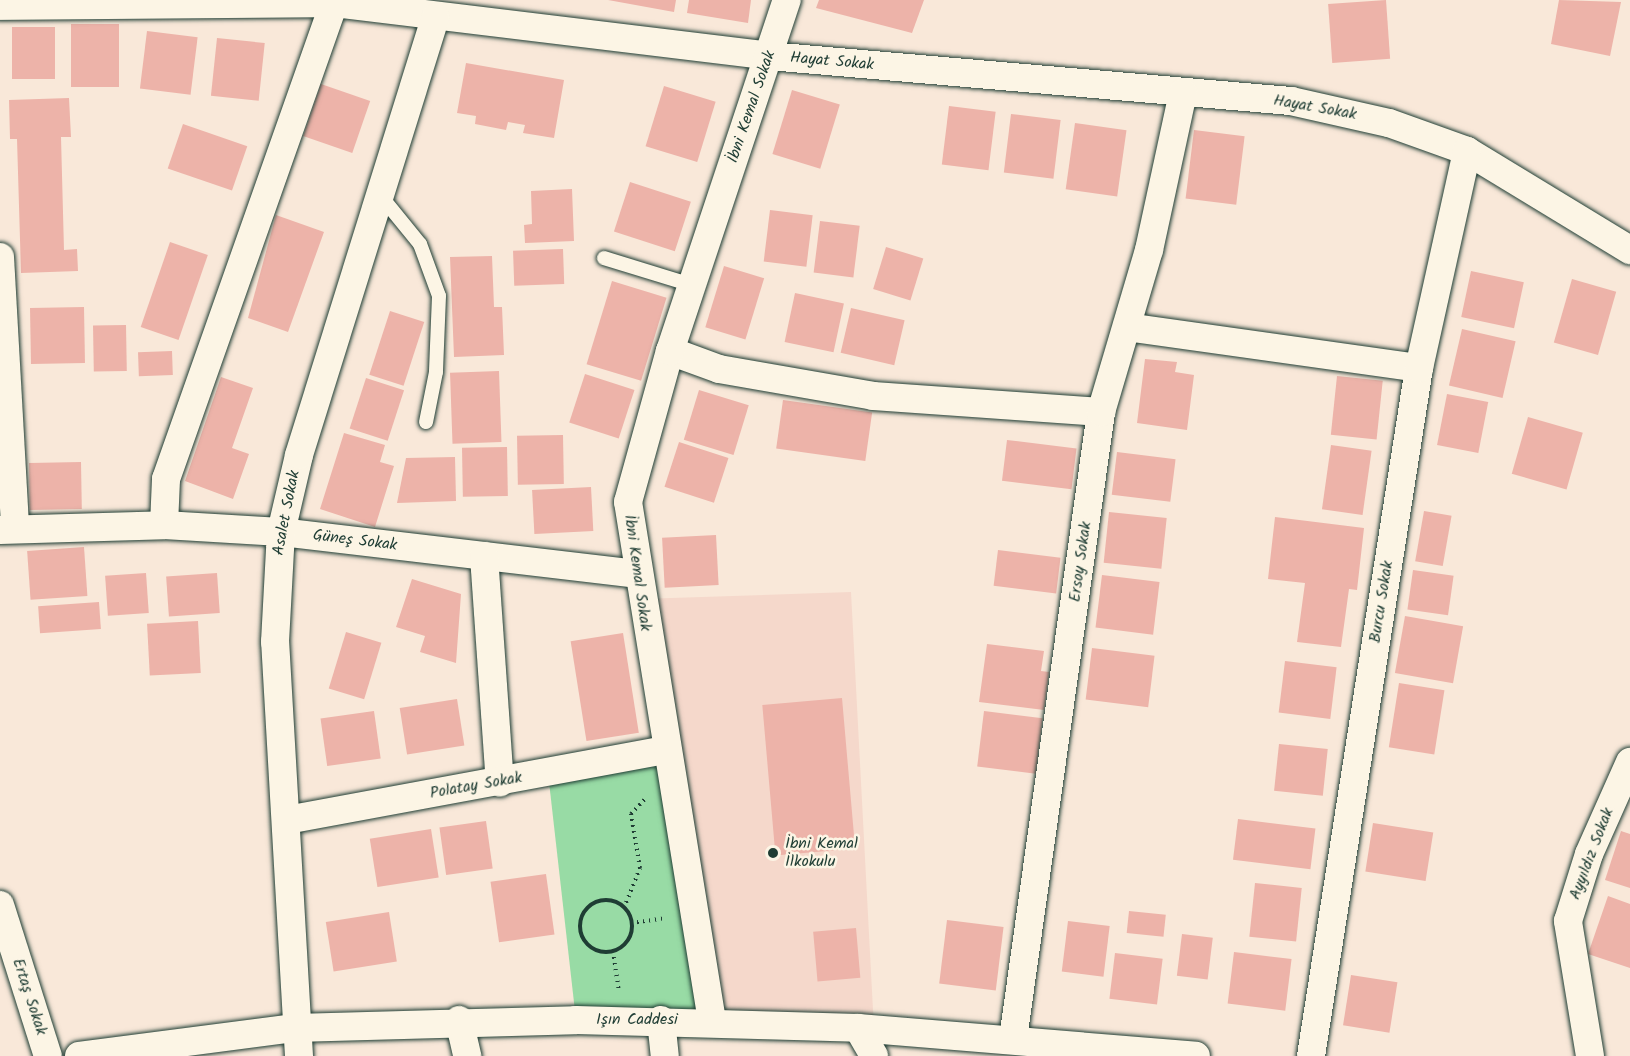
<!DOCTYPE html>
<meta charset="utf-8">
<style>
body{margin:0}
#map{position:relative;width:1630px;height:1056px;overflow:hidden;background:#f9e8d9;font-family:Kalam,sans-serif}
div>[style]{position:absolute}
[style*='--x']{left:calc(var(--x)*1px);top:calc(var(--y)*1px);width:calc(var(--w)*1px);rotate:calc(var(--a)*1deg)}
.built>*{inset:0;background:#f5d8cb}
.green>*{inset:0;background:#98dba5}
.building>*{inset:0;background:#edb3a9;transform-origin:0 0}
.path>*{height:4px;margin-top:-2px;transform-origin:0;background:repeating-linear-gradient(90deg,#1f3d34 0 1.5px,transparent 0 6px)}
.path>.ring{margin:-2px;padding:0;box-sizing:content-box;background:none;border:4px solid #1f3d34;border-radius:50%}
.roads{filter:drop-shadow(0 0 2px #1f3d34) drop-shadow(0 0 2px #1f3d34)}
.service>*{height:14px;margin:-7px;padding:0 7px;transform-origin:7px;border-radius:7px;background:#fcf5e5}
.minor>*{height:28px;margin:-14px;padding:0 14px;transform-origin:14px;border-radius:14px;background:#fcf5e5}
.dots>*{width:16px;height:16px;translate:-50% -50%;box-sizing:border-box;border:3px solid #fcf5e5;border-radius:50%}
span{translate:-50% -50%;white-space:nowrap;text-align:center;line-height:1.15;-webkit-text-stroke:5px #fcf5e5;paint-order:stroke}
.street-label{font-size:16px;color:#1f3d34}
.poi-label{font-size:16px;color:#1f3d34}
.left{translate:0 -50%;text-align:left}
</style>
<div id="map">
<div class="built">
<i style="clip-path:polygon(851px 592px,874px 1029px,712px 1021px,640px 599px)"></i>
</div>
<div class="green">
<i style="clip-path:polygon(664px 750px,712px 1021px,576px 1020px,548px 773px)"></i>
</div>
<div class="building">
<i style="clip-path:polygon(608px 0,676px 0,674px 12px)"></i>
<i style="clip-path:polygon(689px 0,751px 0,748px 23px,687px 13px)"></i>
<i style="clip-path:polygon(819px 0,924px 0,912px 33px,816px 8px)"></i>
<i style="left:1386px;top:0;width:59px;height:58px;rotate:86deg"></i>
<i style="clip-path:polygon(1559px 0,1621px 2px,1610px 56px,1551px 44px)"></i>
<i style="left:71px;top:24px;width:48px;height:63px"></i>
<i style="left:12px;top:27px;width:43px;height:52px"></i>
<i style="left:147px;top:31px;width:51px;height:58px;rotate:7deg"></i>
<i style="left:217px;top:38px;width:48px;height:58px;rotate:6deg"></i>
<i style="clip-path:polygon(466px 63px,564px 80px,554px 138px,523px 133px,525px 125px,508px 122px,506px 130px,475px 124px,476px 116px,457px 113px)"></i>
<i style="left:321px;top:84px;width:52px;height:55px;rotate:19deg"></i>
<i style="left:664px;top:86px;width:54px;height:63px;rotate:17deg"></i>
<i style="left:792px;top:90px;width:50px;height:67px;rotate:17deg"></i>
<i style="clip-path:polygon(69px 98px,71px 137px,61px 137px,64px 250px,77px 249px,78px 271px,21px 273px,17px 139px,10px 139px,9px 100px)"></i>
<i style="left:949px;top:106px;width:47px;height:59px;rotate:7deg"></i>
<i style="left:1011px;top:114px;width:50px;height:59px;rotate:7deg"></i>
<i style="left:1075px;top:123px;width:52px;height:67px;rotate:8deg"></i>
<i style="left:183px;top:124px;width:68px;height:47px;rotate:19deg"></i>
<i style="left:1194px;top:130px;width:51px;height:69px;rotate:7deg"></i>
<i style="left:630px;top:182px;width:64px;height:52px;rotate:18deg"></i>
<i style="clip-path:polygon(572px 189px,574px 241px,525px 243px,524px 225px,532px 224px,531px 191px)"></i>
<i style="left:770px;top:210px;width:43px;height:52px;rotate:7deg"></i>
<i style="clip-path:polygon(276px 215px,324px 232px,288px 332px,248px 318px)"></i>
<i style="left:820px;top:221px;width:40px;height:52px;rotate:7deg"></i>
<i style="left:170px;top:242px;width:40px;height:90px;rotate:19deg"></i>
<i style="left:886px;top:247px;width:39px;height:44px;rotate:17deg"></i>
<i style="left:563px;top:249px;width:35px;height:50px;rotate:88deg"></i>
<i style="clip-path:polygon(492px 256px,494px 307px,502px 307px,504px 355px,454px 357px,450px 257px)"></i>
<i style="left:724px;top:266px;width:42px;height:64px;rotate:17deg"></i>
<i style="left:1471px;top:271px;width:54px;height:47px;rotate:12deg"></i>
<i style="left:1572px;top:279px;width:46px;height:66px;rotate:16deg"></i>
<i style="left:612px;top:281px;width:57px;height:87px;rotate:17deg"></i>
<i style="left:795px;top:293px;width:50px;height:50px;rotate:12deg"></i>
<i style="left:84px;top:307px;width:56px;height:54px;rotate:89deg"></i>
<i style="left:851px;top:308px;width:55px;height:46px;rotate:13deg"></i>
<i style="left:390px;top:311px;width:36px;height:67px;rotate:18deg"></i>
<i style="left:126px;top:325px;width:46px;height:33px;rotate:89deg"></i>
<i style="left:1462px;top:329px;width:55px;height:58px;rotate:13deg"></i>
<i style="left:172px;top:351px;width:24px;height:34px;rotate:88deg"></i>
<i style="clip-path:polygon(1145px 359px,1177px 362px,1175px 372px,1194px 375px,1187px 430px,1137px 423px)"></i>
<i style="left:499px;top:371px;width:71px;height:49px;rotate:88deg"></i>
<i style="left:585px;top:374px;width:52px;height:51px;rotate:18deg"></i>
<i style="left:1337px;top:376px;width:46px;height:59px;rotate:6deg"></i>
<i style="clip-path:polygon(221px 377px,253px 388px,232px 448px,249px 454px,233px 499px,185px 481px)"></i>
<i style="left:366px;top:378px;width:40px;height:53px;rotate:18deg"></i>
<i style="left:699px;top:390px;width:52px;height:52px;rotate:17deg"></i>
<i style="left:1447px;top:394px;width:42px;height:52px;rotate:11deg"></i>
<i style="left:783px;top:400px;width:90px;height:49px;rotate:8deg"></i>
<i style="left:1528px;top:417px;width:57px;height:59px;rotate:16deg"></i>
<i style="clip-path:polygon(344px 433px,385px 445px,380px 462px,394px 466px,375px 527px,320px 509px)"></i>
<i style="left:563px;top:435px;width:49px;height:46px;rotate:89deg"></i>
<i style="left:1007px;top:440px;width:70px;height:41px;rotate:7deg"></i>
<i style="left:679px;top:442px;width:52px;height:47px;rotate:18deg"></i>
<i style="left:1331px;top:445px;width:41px;height:65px;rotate:8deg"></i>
<i style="left:507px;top:447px;width:49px;height:45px;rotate:89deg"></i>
<i style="left:1117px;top:452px;width:59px;height:43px;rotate:7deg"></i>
<i style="clip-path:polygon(455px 457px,456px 501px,397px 503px,406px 458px)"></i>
<i style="left:81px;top:462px;width:47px;height:52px;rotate:89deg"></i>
<i style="left:591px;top:487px;width:44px;height:59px;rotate:87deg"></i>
<i style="left:1424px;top:511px;width:28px;height:51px;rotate:10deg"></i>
<i style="left:1109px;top:512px;width:58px;height:51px;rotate:6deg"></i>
<i style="clip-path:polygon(1275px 517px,1364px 528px,1357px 590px,1349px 589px,1341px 647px,1297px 642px,1305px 583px,1268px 579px)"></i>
<i style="left:716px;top:535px;width:50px;height:54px;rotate:87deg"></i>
<i style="left:84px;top:547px;width:49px;height:57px;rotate:86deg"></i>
<i style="left:998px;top:550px;width:63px;height:36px;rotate:7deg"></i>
<i style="left:1413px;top:570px;width:41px;height:40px;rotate:8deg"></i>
<i style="left:146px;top:573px;width:40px;height:41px;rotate:86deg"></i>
<i style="left:217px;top:573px;width:40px;height:51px;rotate:86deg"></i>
<i style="left:1102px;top:575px;width:58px;height:53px;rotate:7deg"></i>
<i style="clip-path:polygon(412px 579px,461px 594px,456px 663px,420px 652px,425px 636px,396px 627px)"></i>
<i style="left:99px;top:602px;width:27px;height:61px;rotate:86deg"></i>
<i style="left:1405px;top:616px;width:59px;height:58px;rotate:10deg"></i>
<i style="left:198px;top:621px;width:52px;height:51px;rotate:87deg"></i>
<i style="left:346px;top:632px;width:37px;height:59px;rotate:17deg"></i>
<i style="left:623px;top:633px;width:101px;height:53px;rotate:81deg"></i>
<i style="clip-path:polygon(987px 644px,1044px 651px,1041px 671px,1049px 672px,1044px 710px,979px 702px)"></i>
<i style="left:1092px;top:648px;width:63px;height:52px;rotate:7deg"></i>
<i style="left:1285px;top:661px;width:52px;height:52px;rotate:7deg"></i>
<i style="left:1399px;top:683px;width:46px;height:65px;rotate:9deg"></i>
<i style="left:842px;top:698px;width:151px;height:80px;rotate:85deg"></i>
<i style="left:457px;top:699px;width:47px;height:58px;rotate:81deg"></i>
<i style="left:374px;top:711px;width:48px;height:54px;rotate:82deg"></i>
<i style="left:984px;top:711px;width:59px;height:56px;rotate:7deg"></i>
<i style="left:1279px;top:744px;width:49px;height:47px;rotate:6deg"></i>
<i style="left:1238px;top:819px;width:78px;height:41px;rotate:7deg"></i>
<i style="left:486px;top:821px;width:48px;height:47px;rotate:82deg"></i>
<i style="left:1373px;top:823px;width:61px;height:49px;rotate:9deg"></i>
<i style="left:431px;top:829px;width:49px;height:62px;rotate:81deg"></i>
<i style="clip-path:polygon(1621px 831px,1630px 834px,1630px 888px,1605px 880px)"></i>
<i style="left:546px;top:874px;width:61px;height:56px;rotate:82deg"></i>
<i style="left:1255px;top:883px;width:47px;height:54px;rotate:6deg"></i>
<i style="clip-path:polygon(1608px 896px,1630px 904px,1630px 968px,1588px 954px)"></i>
<i style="left:1129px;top:911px;width:37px;height:22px;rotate:6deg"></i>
<i style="left:389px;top:912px;width:50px;height:64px;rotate:81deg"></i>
<i style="left:947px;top:920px;width:57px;height:64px;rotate:7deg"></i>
<i style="left:1068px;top:921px;width:42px;height:51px;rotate:7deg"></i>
<i style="left:856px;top:928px;width:50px;height:43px;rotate:85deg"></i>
<i style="left:1182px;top:934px;width:31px;height:42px;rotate:7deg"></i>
<i style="left:1234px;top:952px;width:58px;height:52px;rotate:7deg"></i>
<i style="left:1115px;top:953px;width:48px;height:46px;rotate:7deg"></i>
<i style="left:1351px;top:975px;width:47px;height:51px;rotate:9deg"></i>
</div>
<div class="path">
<i class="ring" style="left:580px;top:900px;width:48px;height:48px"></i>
<i style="--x:624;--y:908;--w:43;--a:-68.2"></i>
<i style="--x:640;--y:868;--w:55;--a:-99.5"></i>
<i style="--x:631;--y:814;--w:22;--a:-47"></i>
<i style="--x:631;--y:923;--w:35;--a:-8"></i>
<i style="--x:613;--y:951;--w:41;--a:81.7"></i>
</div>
<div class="roads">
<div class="service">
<i style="--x:380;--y:195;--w:63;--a:50.8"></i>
<i style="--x:420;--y:244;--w:55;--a:69.9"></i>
<i style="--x:439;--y:296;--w:76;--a:92.3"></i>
<i style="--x:436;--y:372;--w:51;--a:101.3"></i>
<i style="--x:604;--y:258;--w:92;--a:17.1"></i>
</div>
<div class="minor">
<i style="--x:0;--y:6;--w:334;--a:-0.5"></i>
<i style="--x:334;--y:3;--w:438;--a:6.9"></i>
<i style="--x:769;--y:56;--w:524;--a:4.93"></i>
<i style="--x:1291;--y:101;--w:100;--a:12.7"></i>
<i style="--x:1389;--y:123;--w:83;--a:19.7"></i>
<i style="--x:1467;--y:151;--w:191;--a:31.3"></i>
<i style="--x:0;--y:257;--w:272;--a:86.8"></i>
<i style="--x:1127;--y:327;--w:295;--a:8"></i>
<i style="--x:670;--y:351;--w:52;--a:20.2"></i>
<i style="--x:719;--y:369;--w:156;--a:9.9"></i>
<i style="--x:873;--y:396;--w:229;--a:4"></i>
<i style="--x:164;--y:525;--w:46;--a:-87.5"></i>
<i style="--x:166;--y:479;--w:505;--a:-70.56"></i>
<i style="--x:0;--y:530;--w:164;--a:-1.7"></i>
<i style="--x:164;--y:525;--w:117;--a:3.4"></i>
<i style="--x:281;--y:532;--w:357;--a:6.7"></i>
<i style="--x:484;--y:556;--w:227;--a:86"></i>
<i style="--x:287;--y:820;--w:383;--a:-10.5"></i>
<i style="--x:0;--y:905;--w:158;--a:72.4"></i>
<i style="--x:459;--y:1020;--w:37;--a:77"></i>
<i style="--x:661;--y:1020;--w:36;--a:84"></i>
<i style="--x:712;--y:1021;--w:526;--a:-99.19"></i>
<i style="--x:628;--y:502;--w:157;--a:-74.5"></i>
<i style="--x:670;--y:351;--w:370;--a:-71.6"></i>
<i style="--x:858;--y:1028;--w:32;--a:60"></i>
<i style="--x:1013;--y:1039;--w:633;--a:-82.01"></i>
<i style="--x:1101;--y:412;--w:169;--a:-73.5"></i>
<i style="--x:1149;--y:250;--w:161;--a:-77.8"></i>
<i style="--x:79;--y:1056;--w:218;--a:-7.4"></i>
<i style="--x:295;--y:1028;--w:281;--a:-1.6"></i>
<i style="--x:576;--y:1020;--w:282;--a:1.6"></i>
<i style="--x:858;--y:1028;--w:339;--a:4.7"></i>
<i style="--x:299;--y:1056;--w:415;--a:-93.3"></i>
<i style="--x:275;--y:642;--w:110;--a:-86.9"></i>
<i style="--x:281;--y:532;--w:79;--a:-76.8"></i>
<i style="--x:299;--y:455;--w:458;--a:-72.7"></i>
<i style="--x:1311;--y:1056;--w:696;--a:-81.08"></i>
<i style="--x:1419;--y:368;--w:222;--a:-77.5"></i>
<i style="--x:1590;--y:1056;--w:137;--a:-99.3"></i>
<i style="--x:1568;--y:921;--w:70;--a:-72.6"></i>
<i style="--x:1589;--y:854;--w:101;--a:-66"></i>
</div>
</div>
<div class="dots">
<i style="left:773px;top:853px;background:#1f3d34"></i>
</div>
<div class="street-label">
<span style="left:832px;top:62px;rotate:5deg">Hayat Sokak</span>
<span style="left:752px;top:107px;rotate:-71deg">İbni Kemal Sokak</span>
<span style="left:1315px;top:108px;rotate:10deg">Hayat Sokak</span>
<span style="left:287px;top:513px;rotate:-79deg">Asalet Sokak</span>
<span style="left:355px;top:541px;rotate:7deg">Güneş Sokak</span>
<span style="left:1081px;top:562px;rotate:-82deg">Ersoy Sokak</span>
<span style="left:637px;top:573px;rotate:82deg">İbni Kemal Sokak</span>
<span style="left:1382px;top:602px;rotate:-81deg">Burcu Sokak</span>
<span style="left:476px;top:786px;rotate:-10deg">Polatay Sokak</span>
<span style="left:1592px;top:854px;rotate:-69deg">Ayyıldız Sokak</span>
<span style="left:29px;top:997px;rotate:72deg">Ertaş Sokak</span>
<span style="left:637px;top:1020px">Işın Caddesi</span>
</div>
<div class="poi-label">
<span class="left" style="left:785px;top:853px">İbni Kemal<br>İlkokulu</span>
</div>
</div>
